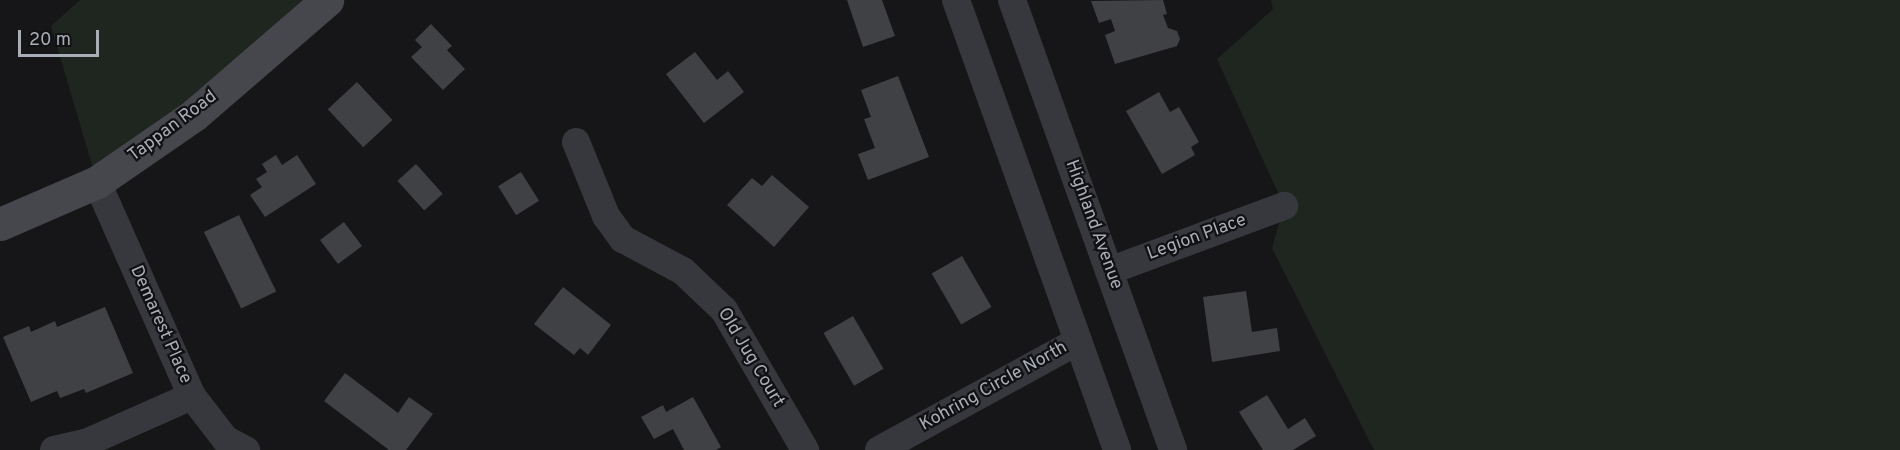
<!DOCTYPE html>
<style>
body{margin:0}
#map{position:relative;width:1900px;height:450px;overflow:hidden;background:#161618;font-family:Overpass,sans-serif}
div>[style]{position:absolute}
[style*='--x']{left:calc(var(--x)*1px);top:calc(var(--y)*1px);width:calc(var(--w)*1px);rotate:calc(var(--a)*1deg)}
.green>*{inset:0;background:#1e261f}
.building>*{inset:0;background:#404145;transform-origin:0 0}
.street>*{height:28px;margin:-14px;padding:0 14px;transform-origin:14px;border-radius:14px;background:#37383d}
.secondary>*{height:33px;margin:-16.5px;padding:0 16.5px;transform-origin:16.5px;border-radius:16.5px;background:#45474d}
span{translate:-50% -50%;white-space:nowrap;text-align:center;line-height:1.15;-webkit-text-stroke:4.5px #111113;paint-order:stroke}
.street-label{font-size:18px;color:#a8adb8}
.scale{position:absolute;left:18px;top:30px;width:81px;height:27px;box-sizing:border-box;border:3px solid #a8adb8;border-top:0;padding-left:8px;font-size:18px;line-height:21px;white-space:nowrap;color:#a8adb8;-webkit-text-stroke:4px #111113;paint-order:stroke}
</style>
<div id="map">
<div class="green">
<i style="clip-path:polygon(80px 0,327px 0,97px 182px,51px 26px)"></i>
<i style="clip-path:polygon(1271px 0,1900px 0,1900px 450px,1374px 450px,1272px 248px,1284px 206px,1217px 59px,1273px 9px)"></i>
</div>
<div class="building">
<i style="clip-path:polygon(847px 0,882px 0,895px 36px,863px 47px)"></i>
<i style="clip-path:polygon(1163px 0,1167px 14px,1163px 15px,1168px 28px,1177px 31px,1180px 39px,1177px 46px,1115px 64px,1105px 35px,1115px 31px,1111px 19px,1099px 23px,1091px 1px)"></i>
<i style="clip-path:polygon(431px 24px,452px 46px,447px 50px,465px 69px,443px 90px,411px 57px,422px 47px,415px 40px)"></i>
<i style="clip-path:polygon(695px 52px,717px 80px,728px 71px,744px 92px,704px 123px,666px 74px)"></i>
<i style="clip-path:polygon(898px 76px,929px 157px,868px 180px,858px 154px,875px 148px,864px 119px,871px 117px,861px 90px)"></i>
<i style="left:357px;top:82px;width:52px;height:40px;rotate:47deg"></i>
<i style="clip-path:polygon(1159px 92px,1170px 112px,1179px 107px,1199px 142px,1191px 147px,1195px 155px,1162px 174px,1126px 111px)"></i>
<i style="clip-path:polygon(276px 155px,282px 165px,297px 155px,316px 184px,265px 217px,250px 195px,262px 187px,256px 179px,267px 172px,262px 164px)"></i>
<i style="left:416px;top:164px;width:40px;height:25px;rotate:48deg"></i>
<i style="left:521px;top:172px;width:34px;height:27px;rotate:58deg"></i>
<i style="clip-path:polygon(772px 175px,809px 207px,774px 247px,727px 205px,752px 178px,762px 186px)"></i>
<i style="left:239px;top:215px;width:85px;height:39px;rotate:64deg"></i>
<i style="left:344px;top:222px;width:30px;height:30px;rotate:53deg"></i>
<i style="left:962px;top:256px;width:59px;height:35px;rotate:60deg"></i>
<i style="clip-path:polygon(563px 287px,611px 325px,588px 355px,580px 348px,574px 355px,534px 324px)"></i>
<i style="clip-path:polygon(1246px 291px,1252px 332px,1277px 328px,1280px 351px,1212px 362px,1203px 297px)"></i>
<i style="clip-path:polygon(105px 307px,133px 373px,86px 393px,84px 389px,60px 398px,57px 391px,31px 402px,3px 337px,29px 326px,31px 332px,55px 321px,57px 327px)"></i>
<i style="left:853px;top:316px;width:61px;height:34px;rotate:60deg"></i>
<i style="clip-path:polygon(345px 373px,398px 413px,409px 397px,433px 414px,406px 450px,389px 450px,324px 401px)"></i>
<i style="clip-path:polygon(1267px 395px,1288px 429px,1305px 418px,1316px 436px,1293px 450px,1263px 450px,1239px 412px)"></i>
<i style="clip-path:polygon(693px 397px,721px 447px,716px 450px,684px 450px,673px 429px,654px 439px,641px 417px,663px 405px,666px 412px)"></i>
</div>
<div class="street">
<i style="--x:956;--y:0;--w:478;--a:70.3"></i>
<i style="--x:1012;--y:0;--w:478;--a:70.3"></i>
<i style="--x:576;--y:142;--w:80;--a:67.9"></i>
<i style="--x:606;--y:216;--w:29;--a:54"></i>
<i style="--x:623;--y:239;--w:68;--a:28.1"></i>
<i style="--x:683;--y:271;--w:57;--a:43.6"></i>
<i style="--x:724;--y:310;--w:162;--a:59.9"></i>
<i style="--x:97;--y:182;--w:234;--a:66.1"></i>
<i style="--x:192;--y:396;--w:54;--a:52.5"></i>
<i style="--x:225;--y:439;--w:24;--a:28"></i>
<i style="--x:1109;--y:271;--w:187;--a:-20.4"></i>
<i style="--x:54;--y:450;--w:35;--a:-13"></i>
<i style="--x:88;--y:442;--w:114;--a:-23.9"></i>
<i style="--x:879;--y:450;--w:227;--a:-28.7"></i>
</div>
<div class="secondary">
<i style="--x:0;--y:224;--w:106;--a:-23.4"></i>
<i style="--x:97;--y:182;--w:118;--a:-34.6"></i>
<i style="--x:194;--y:115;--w:176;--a:-40.8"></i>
</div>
<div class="street-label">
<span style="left:173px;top:127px;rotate:-37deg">Tappan Road</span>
<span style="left:1093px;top:225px;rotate:70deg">Highland Avenue</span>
<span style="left:1197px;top:238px;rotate:-20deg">Legion Place</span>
<span style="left:160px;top:325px;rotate:66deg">Demarest Place</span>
<span style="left:750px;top:358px;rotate:59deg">Old Jug Court</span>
<span style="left:994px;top:387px;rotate:-29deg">Kohring Circle North</span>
</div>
<div class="scale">20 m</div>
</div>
